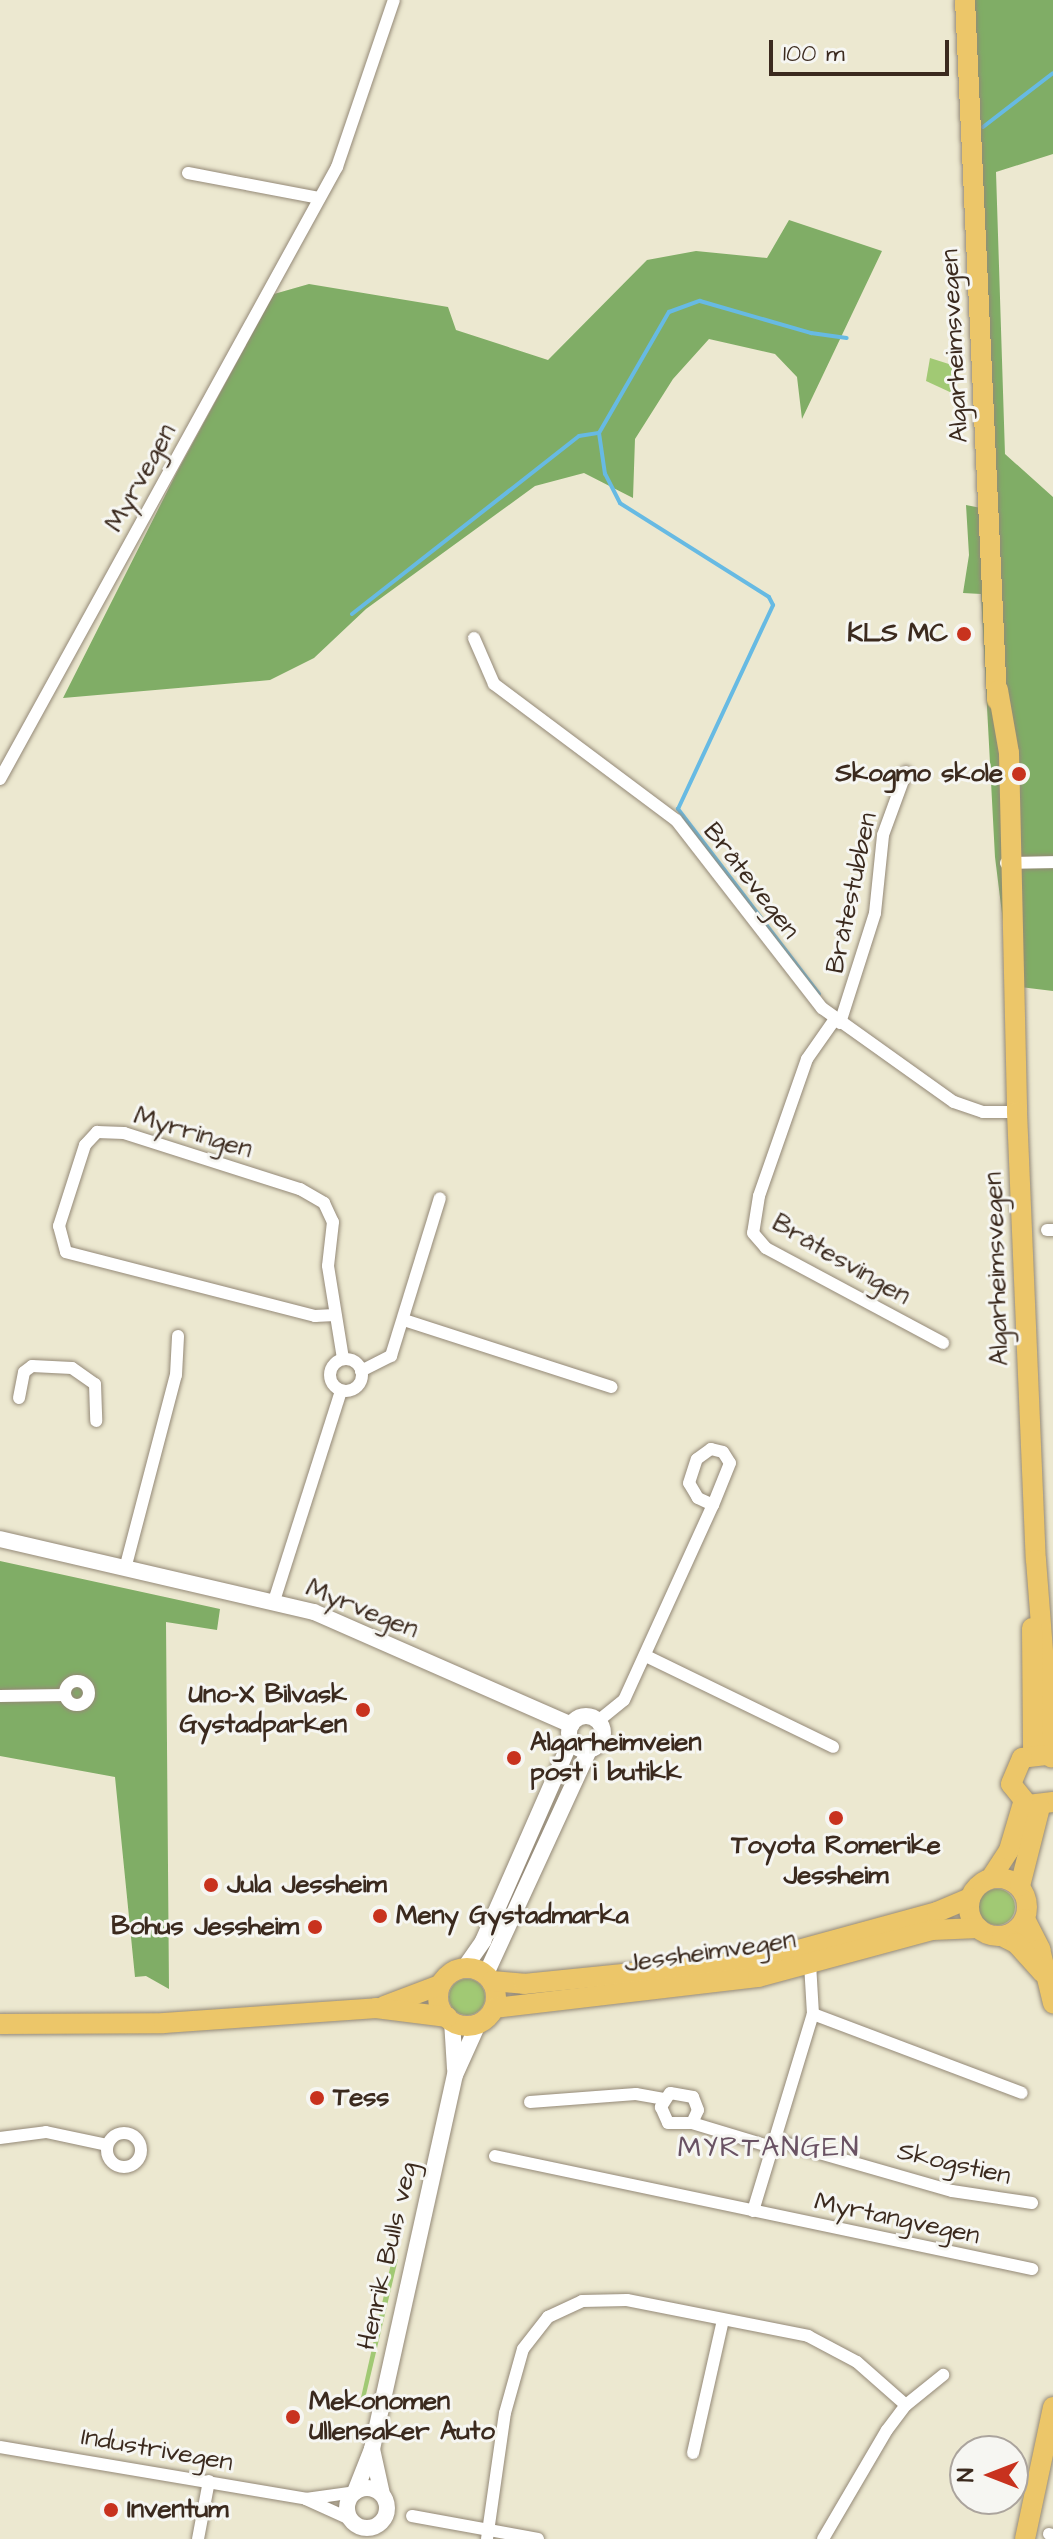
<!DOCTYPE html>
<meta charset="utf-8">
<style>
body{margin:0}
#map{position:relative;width:1053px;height:2539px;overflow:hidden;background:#ece8d0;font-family:"Architects Daughter",sans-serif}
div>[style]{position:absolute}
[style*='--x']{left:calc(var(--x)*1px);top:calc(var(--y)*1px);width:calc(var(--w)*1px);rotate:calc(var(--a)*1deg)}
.green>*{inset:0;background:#a1c974}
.round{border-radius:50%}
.forest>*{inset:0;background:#80ad66}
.stream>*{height:4px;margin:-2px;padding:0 2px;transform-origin:2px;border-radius:2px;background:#67bae3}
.roads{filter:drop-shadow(0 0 2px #948977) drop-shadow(0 0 2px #948977)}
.minor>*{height:12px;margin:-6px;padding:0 6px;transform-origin:6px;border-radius:6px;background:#fff}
.minor>.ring{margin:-6px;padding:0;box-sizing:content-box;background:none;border:12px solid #fff;border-radius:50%}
.tertiary>*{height:16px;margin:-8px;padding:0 8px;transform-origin:8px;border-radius:8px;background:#fff}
.tertiary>.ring{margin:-8px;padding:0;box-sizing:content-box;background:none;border:16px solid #fff;border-radius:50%}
.primary>*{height:20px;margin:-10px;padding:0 10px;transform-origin:10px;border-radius:10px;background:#ecc669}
.primary>.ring{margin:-10px;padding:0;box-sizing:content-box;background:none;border:20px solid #ecc669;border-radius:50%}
.dots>*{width:22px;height:22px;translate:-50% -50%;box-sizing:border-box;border:4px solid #f6f6f2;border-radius:50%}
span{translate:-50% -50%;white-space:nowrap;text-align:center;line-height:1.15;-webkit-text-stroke:6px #f6f6f2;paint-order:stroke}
.street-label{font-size:26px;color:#3b2a1e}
.poi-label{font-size:26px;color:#3b2a1e;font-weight:700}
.right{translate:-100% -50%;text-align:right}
.left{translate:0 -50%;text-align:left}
.neighbourhood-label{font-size:28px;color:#695263;letter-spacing:2px}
.north{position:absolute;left:949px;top:2435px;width:80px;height:80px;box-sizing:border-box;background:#f6f6f2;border:2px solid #aba49d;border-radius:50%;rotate:270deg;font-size:22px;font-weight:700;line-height:32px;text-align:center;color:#3b2a1e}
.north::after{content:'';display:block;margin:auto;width:28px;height:36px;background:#c8321e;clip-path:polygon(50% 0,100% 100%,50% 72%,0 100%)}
.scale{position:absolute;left:769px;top:40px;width:180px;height:36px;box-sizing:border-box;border:4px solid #3b2a1e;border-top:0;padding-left:10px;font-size:24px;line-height:28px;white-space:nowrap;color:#3b2a1e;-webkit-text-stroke:6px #f6f6f2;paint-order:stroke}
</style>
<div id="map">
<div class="green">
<i style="clip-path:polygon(930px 358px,952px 365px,952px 393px,926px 381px)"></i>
<i class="round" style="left:979px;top:1889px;width:36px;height:36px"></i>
<i class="round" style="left:449px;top:1979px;width:36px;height:36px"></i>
<i style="clip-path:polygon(392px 2259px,398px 2259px,364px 2403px,360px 2402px)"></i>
</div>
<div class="forest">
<i style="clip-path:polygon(965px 0,1053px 0,1053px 154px,996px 172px,1005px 454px,1053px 497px,1053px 991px,1011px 986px,995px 857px,981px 594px,963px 593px,969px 555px,966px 505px,986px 509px)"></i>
<i style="clip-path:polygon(789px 220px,882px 251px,802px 419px,797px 377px,775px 354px,709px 339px,673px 379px,635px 439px,633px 498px,584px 473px,535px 486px,366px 609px,314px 658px,270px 680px,63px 698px,177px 472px,274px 294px,309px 284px,448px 307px,456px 330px,548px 360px,647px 260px,696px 251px,767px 258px)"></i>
<i style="clip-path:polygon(0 1561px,220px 1609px,217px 1630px,166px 1622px,169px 1989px,146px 1976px,135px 1977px,115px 1777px,0 1756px)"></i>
</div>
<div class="stream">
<i style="--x:983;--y:127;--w:88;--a:-37.6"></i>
<i style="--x:352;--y:614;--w:288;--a:-38.1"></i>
<i style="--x:579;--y:436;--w:20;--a:-9"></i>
<i style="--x:819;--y:994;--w:233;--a:-127.3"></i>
<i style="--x:678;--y:809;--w:225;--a:-65"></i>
<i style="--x:773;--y:605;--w:9;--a:-117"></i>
<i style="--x:769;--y:597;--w:176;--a:-147.8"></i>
<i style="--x:620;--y:503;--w:33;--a:-117"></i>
<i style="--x:605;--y:474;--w:41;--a:-98.3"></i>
<i style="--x:599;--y:433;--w:140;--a:-60"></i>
<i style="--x:669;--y:312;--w:33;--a:-20"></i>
<i style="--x:700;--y:301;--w:116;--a:16.1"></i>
<i style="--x:811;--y:333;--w:36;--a:8"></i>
</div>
<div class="roads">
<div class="minor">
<i style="--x:188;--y:173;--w:133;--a:10.8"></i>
<i style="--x:474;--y:638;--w:50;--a:66.5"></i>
<i style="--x:494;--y:684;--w:227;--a:36.8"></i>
<i style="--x:676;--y:820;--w:238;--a:52.2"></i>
<i style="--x:822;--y:1008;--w:162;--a:35.5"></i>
<i style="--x:954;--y:1102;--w:31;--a:19"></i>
<i style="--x:983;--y:1112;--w:34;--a:0"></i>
<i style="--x:0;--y:779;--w:699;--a:-61.16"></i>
<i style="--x:337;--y:167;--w:176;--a:-71.2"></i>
<i style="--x:1006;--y:863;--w:47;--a:-1.2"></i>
<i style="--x:835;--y:1019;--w:49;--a:125"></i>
<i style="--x:807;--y:1059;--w:145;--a:109.3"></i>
<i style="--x:759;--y:1196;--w:37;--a:99"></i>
<i style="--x:753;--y:1233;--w:20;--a:49"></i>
<i style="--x:766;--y:1248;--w:201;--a:28.2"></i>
<i style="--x:840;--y:1023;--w:115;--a:-72.3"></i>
<i style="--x:875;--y:913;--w:78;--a:-84.1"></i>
<i style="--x:883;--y:835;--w:67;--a:-69.9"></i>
<i style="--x:1047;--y:1230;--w:6;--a:0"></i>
<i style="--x:335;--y:1315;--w:20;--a:177"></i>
<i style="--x:315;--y:1316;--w:257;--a:-165.6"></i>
<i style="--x:66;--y:1252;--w:27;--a:-105"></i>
<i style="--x:59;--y:1226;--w:85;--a:-72.2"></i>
<i style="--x:85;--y:1145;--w:18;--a:-47"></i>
<i style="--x:97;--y:1132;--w:27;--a:2"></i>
<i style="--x:124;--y:1133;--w:185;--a:17.7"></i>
<i style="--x:300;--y:1189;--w:28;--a:30"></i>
<i style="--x:324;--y:1203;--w:21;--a:65"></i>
<i style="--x:333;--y:1222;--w:44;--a:96.5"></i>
<i style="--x:328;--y:1266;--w:94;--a:80.8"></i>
<i style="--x:404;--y:1320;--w:218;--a:17.9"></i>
<i class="ring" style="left:330px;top:1359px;width:20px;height:20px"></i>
<i style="--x:361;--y:1371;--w:34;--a:-27"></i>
<i style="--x:391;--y:1356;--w:165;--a:-72.8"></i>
<i style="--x:19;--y:1398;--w:26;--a:-79"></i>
<i style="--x:24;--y:1372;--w:10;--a:-37"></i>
<i style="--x:32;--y:1366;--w:40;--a:2.9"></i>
<i style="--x:72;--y:1368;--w:28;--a:35"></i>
<i style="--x:95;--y:1384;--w:37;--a:88"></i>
<i style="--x:126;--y:1565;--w:196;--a:-75.3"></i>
<i style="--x:176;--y:1375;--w:39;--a:-87"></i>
<i style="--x:274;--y:1601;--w:220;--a:-72.3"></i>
<i style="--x:646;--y:1656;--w:208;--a:25.9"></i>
<i class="ring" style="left:65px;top:1681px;width:12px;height:12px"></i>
<i style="--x:0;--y:1696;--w:65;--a:-0.9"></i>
<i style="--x:598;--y:1721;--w:33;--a:-39"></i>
<i style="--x:624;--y:1700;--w:214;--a:-65.5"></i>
<i style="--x:713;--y:1505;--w:17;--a:-155"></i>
<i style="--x:698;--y:1498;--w:17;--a:-121"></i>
<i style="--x:689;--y:1483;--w:25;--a:-72"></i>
<i style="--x:697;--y:1459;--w:17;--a:-36"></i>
<i style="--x:711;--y:1449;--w:12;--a:14"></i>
<i style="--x:723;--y:1452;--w:13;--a:58"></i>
<i style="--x:730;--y:1463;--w:45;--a:112"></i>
<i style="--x:813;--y:2014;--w:223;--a:20.7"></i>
<i style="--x:530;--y:2102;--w:106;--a:-4.3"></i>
<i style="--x:636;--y:2094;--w:28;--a:10"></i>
<i style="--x:692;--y:2123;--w:14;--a:-65"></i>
<i style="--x:698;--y:2110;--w:14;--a:-111"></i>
<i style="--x:693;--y:2097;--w:23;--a:-170"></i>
<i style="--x:670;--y:2093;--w:17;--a:123"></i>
<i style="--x:661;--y:2107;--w:17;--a:66"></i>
<i style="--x:668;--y:2123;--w:24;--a:0"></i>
<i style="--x:692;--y:2123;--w:84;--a:16.7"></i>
<i class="ring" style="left:107px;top:2133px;width:22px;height:22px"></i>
<i style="--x:0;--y:2138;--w:46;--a:-7.4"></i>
<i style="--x:46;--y:2132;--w:62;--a:12"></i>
<i style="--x:774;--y:2140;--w:185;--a:16"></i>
<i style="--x:952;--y:2191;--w:81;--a:8.5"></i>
<i style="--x:495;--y:2156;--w:549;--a:11.88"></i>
<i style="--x:753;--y:2211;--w:206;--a:-73.1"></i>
<i style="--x:813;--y:2014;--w:50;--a:-93.4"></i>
<i style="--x:0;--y:2447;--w:310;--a:9.6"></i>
<i style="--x:693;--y:2453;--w:136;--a:-77.3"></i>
<i style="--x:412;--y:2516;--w:128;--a:10.3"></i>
<i style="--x:350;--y:2519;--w:48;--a:-155.6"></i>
<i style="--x:306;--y:2499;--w:49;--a:-8.1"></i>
<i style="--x:1049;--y:2534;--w:4;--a:14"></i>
<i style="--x:198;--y:2539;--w:59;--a:-79.3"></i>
<i style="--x:487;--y:2539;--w:127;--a:-81.9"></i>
<i style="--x:505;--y:2413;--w:66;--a:-74.3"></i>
<i style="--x:523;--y:2349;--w:41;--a:-52"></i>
<i style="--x:548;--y:2317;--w:38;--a:-25"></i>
<i style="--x:582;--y:2301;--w:45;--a:-1.3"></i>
<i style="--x:627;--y:2300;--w:185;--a:11.2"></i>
<i style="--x:808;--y:2336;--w:55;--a:28"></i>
<i style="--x:857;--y:2362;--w:65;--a:41.3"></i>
<i style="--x:823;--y:2539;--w:126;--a:-59.6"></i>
<i style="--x:887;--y:2430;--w:31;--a:-53"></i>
<i style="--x:906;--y:2405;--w:48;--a:-39"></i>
</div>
<div class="tertiary">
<i style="--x:0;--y:1539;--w:322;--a:13.1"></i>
<i style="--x:314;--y:1612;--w:281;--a:23.7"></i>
<i class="ring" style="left:569px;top:1716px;width:18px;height:18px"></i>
<i style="--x:465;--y:1967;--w:32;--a:-55"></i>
<i style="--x:483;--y:1941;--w:219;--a:-66.3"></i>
<i style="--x:486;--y:1974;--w:247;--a:-65.3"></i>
<i style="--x:452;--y:2021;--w:48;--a:86.4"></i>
<i style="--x:372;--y:2449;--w:46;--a:77.5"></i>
<i class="ring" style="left:347px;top:2488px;width:24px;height:24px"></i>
<i style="--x:355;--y:2492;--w:46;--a:-68.4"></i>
<i style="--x:372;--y:2449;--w:383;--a:-77.5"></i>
<i style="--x:455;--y:2075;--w:56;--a:-65.7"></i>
</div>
<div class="primary">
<i style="--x:965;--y:0;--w:701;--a:87.38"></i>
<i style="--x:998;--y:690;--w:64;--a:80.1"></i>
<i style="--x:1009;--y:753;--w:359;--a:88.7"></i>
<i style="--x:1017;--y:1112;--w:448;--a:87.6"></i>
<i style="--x:1036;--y:1560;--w:198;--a:85.6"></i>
<i style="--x:1032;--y:1628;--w:126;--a:89.5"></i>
<i style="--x:1046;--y:1755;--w:24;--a:173"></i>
<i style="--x:1022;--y:1758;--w:28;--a:113"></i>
<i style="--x:1011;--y:1784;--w:27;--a:51"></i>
<i style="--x:1028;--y:1805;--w:25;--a:-7"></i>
<i class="ring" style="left:969px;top:1878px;width:38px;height:38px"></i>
<i style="--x:991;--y:1878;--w:33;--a:-57"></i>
<i style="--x:1009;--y:1850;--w:49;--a:-73.4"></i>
<i style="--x:1020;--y:1886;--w:81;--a:-75.8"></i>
<i style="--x:1025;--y:1919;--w:34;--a:63"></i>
<i style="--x:1040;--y:1949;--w:56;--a:76.5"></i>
<i style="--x:1002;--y:1936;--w:16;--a:27"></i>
<i style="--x:1016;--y:1943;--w:40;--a:48"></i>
<i class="ring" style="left:438px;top:1968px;width:38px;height:38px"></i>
<i style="--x:492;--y:1981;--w:32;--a:5"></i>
<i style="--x:524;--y:1984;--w:239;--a:-5.8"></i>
<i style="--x:762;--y:1960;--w:181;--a:-15.3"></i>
<i style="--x:937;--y:1912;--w:36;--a:-23"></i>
<i style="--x:384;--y:2006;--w:60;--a:-20.6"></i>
<i style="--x:495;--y:2008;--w:265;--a:-6.7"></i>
<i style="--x:758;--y:1977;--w:180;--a:-15.1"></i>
<i style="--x:932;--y:1930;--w:46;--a:-2.5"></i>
<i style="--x:0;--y:2024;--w:164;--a:-0.3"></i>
<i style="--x:164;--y:2023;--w:213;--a:-4"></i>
<i style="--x:376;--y:2008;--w:72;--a:7.2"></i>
<i style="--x:1025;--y:2539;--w:135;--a:-78"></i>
</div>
</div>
<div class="dots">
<i style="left:964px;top:634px;background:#c8321e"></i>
<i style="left:1019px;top:774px;background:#c8321e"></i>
<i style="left:363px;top:1710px;background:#c8321e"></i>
<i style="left:514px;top:1758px;background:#c8321e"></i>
<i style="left:836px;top:1818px;background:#c8321e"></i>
<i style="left:211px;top:1885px;background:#c8321e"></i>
<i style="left:380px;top:1916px;background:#c8321e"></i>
<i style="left:315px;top:1927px;background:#c8321e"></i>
<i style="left:317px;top:2098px;background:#c8321e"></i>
<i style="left:293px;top:2417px;background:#c8321e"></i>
<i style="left:111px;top:2510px;background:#c8321e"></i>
</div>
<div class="street-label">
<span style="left:955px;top:346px;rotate:-93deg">Algarheimsvegen</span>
<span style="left:141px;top:478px;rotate:-61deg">Myrvegen</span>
<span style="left:751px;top:881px;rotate:52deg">Bråtevegen</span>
<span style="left:852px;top:893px;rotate:-78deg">Bråtestubben</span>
<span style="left:193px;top:1133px;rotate:17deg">Myrringen</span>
<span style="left:841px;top:1260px;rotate:30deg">Bråtesvingen</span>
<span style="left:997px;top:1269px;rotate:-92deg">Algarheimsvegen</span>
<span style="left:362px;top:1609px;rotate:22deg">Myrvegen</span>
<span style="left:710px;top:1952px;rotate:-8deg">Jessheimvegen</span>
<span style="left:954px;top:2164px;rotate:13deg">Skogstien</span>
<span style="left:897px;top:2219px;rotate:12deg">Myrtangvegen</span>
<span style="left:388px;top:2256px;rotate:-77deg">Henrik Bulls veg</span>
<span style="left:157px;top:2450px;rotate:10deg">Industrivegen</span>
</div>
<div class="poi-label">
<span class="right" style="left:948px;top:634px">KLS MC</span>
<span class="right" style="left:1003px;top:774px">Skogmo skole</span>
<span class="right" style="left:347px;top:1710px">Uno-X Bilvask<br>Gystadparken</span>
<span class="left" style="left:530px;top:1758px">Algarheimveien<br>post i butikk</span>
<span style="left:836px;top:1861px">Toyota Romerike<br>Jessheim</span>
<span class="left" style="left:227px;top:1885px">Jula Jessheim</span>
<span class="left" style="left:396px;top:1916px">Meny Gystadmarka</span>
<span class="right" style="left:299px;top:1927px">Bohus Jessheim</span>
<span class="left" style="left:333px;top:2098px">Tess</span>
<span class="left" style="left:309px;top:2417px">Mekonomen<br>Ullensaker Auto</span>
<span class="left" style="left:127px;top:2510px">Inventum</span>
</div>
<div class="neighbourhood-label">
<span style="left:769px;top:2148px">MYRTANGEN</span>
</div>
<div class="north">N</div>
<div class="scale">100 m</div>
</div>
